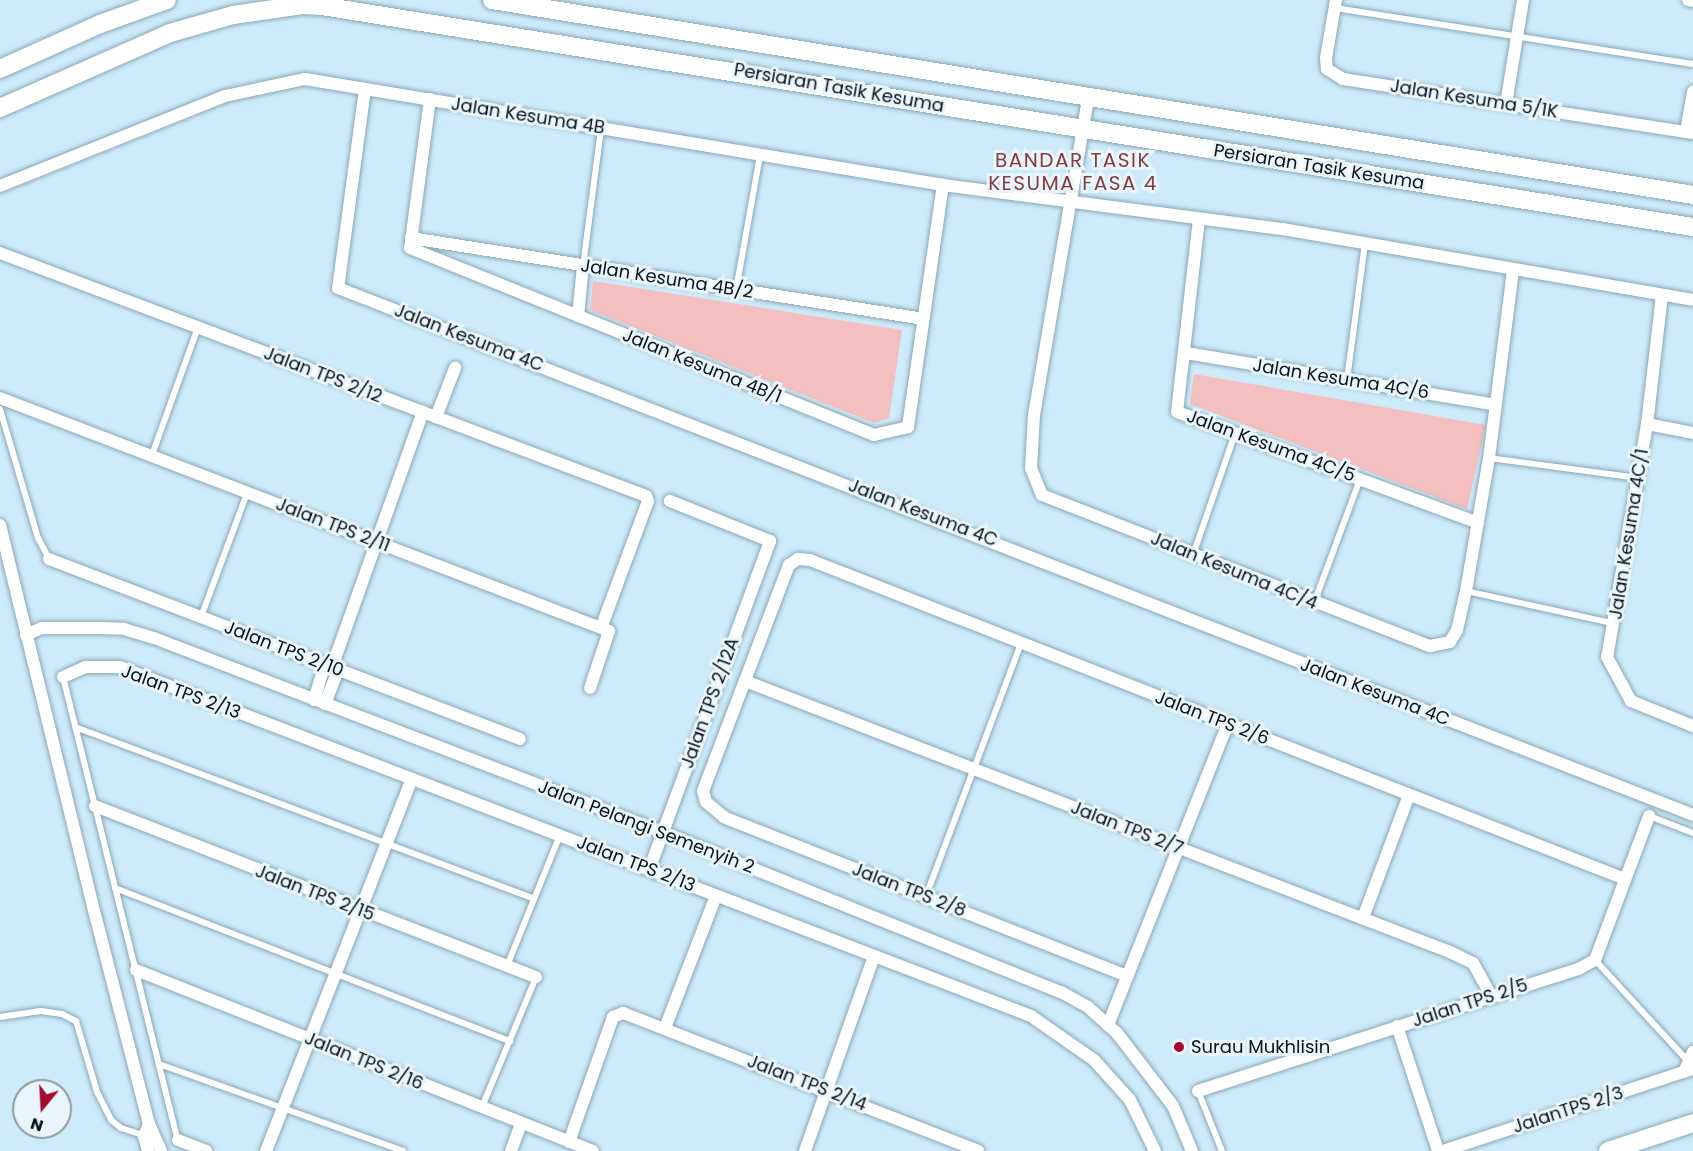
<!DOCTYPE html>
<style>
body{margin:0}
#map{position:relative;width:1693px;height:1151px;overflow:hidden;background:#cdebfb;font-family:Poppins,sans-serif}
div>[style]{position:absolute}
[style*='--x']{left:calc(var(--x)*1px);top:calc(var(--y)*1px);width:calc(var(--w)*1px);rotate:calc(var(--a)*1deg)}
.green>*{inset:0;background:#f4bfbf}
.roads{filter:drop-shadow(0 0 2px #8ba7b6) drop-shadow(0 0 2px #8ba7b6)}
.lane>*{height:6px;margin:-3px;padding:0 3px;transform-origin:3px;border-radius:3px;background:#fff}
.street>*{height:12px;margin:-6px;padding:0 6px;transform-origin:6px;border-radius:6px;background:#fff}
.secondary>*{height:18px;margin:-9px;padding:0 9px;transform-origin:9px;border-radius:9px;background:#fff}
.dots>*{width:16px;height:16px;translate:-50% -50%;box-sizing:border-box;border:3px solid #e9f5fb;border-radius:50%}
span{translate:-50% -50%;white-space:nowrap;text-align:center;line-height:1.15;-webkit-text-stroke:6px #e9f5fb;paint-order:stroke}
.street-label{font-size:18px;color:#091319}
.poi-label{font-size:18px;color:#091319}
.left{translate:0 -50%;text-align:left}
.neighbourhood-label{font-size:20px;color:#853c40;letter-spacing:1.5px}
.north{position:absolute;left:12px;top:1079px;width:60px;height:60px;box-sizing:border-box;background:#e9f5fb;border:2px solid #8f9ba1;border-radius:50%;rotate:198deg;font-size:16px;font-weight:700;line-height:24px;text-align:center;color:#091319}
.north::after{content:'';display:block;margin:auto;width:21px;height:27px;background:#a60b2f;clip-path:polygon(50% 0,100% 100%,50% 72%,0 100%)}
</style>
<div id="map">
<div class="green">
<i style="clip-path:polygon(593px 281px,902px 330px,889px 418px,874px 423px,590px 310px)"></i>
<i style="clip-path:polygon(1194px 374px,1486px 425px,1467px 509px,1190px 404px)"></i>
</div>
<div class="roads">
<div class="lane">
<i style="--x:1335;--y:8;--w:362;--a:8.9"></i>
<i style="--x:583;--y:266;--w:138;--a:-82.5"></i>
<i style="--x:736;--y:290;--w:137;--a:-79.9"></i>
<i style="--x:1347;--y:380;--w:137;--a:-82.5"></i>
<i style="--x:0;--y:409;--w:134;--a:73.6"></i>
<i style="--x:38;--y:538;--w:24;--a:62"></i>
<i style="--x:152;--y:455;--w:136;--a:-70.2"></i>
<i style="--x:1489;--y:458;--w:150;--a:7.6"></i>
<i style="--x:1193;--y:555;--w:128;--a:-70.9"></i>
<i style="--x:1466;--y:591;--w:149;--a:12.4"></i>
<i style="--x:1314;--y:603;--w:132;--a:-69.6"></i>
<i style="--x:201;--y:617;--w:132;--a:-69.6"></i>
<i style="--x:63;--y:677;--w:477;--a:76.1"></i>
<i style="--x:75;--y:727;--w:490;--a:20.5"></i>
<i style="--x:1649;--y:816;--w:47;--a:21.1"></i>
<i style="--x:115;--y:888;--w:424;--a:21.2"></i>
<i style="--x:926;--y:896;--w:270;--a:-69.4"></i>
<i style="--x:1595;--y:960;--w:137;--a:47.4"></i>
<i style="--x:507;--y:966;--w:141;--a:-68"></i>
<i style="--x:0;--y:1017;--w:41;--a:-8.3"></i>
<i style="--x:41;--y:1011;--w:21;--a:8"></i>
<i style="--x:62;--y:1014;--w:16;--a:27"></i>
<i style="--x:76;--y:1021;--w:74;--a:73.5"></i>
<i style="--x:97;--y:1092;--w:31;--a:63"></i>
<i style="--x:111;--y:1120;--w:13;--a:39"></i>
<i style="--x:121;--y:1128;--w:25;--a:18"></i>
<i style="--x:159;--y:1064;--w:259;--a:19.6"></i>
<i style="--x:1198;--y:1091;--w:65;--a:68.2"></i>
<i style="--x:482;--y:1107;--w:141;--a:-67.4"></i>
</div>
<div class="street">
<i style="--x:1336;--y:0;--w:59;--a:99.8"></i>
<i style="--x:1326;--y:58;--w:11;--a:85"></i>
<i style="--x:1327;--y:69;--w:19;--a:32"></i>
<i style="--x:1343;--y:79;--w:354;--a:8.8"></i>
<i style="--x:1688;--y:0;--w:5;--a:11"></i>
<i style="--x:365;--y:89;--w:201;--a:97.7"></i>
<i style="--x:338;--y:288;--w:1454;--a:21.25"></i>
<i style="--x:430;--y:99;--w:150;--a:97.6"></i>
<i style="--x:410;--y:248;--w:500;--a:21.95"></i>
<i style="--x:874;--y:435;--w:35;--a:-13"></i>
<i style="--x:908;--y:427;--w:245;--a:-81.8"></i>
<i style="--x:1088;--y:99;--w:321;--a:99.7"></i>
<i style="--x:1034;--y:415;--w:53;--a:93.2"></i>
<i style="--x:1031;--y:468;--w:29;--a:68"></i>
<i style="--x:1042;--y:495;--w:416;--a:21.3"></i>
<i style="--x:1430;--y:646;--w:20;--a:-11"></i>
<i style="--x:1450;--y:642;--w:14;--a:-60"></i>
<i style="--x:1457;--y:630;--w:40;--a:-77"></i>
<i style="--x:1466;--y:591;--w:135;--a:-80.2"></i>
<i style="--x:1489;--y:458;--w:190;--a:-82.7"></i>
<i style="--x:1506;--y:104;--w:105;--a:-80.7"></i>
<i style="--x:1686;--y:132;--w:41;--a:-80.1"></i>
<i style="--x:0;--y:186;--w:242;--a:-21.8"></i>
<i style="--x:225;--y:96;--w:82;--a:-12"></i>
<i style="--x:305;--y:79;--w:647;--a:9.43"></i>
<i style="--x:943;--y:185;--w:343;--a:7.4"></i>
<i style="--x:1283;--y:229;--w:416;--a:9.8"></i>
<i style="--x:1199;--y:219;--w:194;--a:96.5"></i>
<i style="--x:1177;--y:412;--w:321;--a:20.2"></i>
<i style="--x:411;--y:238;--w:519;--a:8.97"></i>
<i style="--x:0;--y:253;--w:690;--a:20.61"></i>
<i style="--x:646;--y:496;--w:5;--a:68"></i>
<i style="--x:648;--y:501;--w:135;--a:110.3"></i>
<i style="--x:1662;--y:295;--w:130;--a:96.6"></i>
<i style="--x:1647;--y:424;--w:236;--a:99.7"></i>
<i style="--x:1607;--y:657;--w:50;--a:61.4"></i>
<i style="--x:1631;--y:701;--w:67;--a:22"></i>
<i style="--x:578;--y:316;--w:50;--a:-84.3"></i>
<i style="--x:1186;--y:353;--w:314;--a:9.5"></i>
<i style="--x:0;--y:398;--w:652;--a:20.94"></i>
<i style="--x:609;--y:631;--w:60;--a:108.4"></i>
<i style="--x:436;--y:417;--w:53;--a:-68.8"></i>
<i style="--x:1647;--y:424;--w:47;--a:11.1"></i>
<i style="--x:0;--y:525;--w:405;--a:76.3"></i>
<i style="--x:96;--y:918;--w:213;--a:75.6"></i>
<i style="--x:149;--y:1124;--w:30;--a:66"></i>
<i style="--x:49;--y:559;--w:504;--a:20.92"></i>
<i style="--x:26;--y:635;--w:17;--a:-24"></i>
<i style="--x:42;--y:628;--w:58;--a:0"></i>
<i style="--x:100;--y:628;--w:24;--a:2"></i>
<i style="--x:124;--y:629;--w:31;--a:17"></i>
<i style="--x:154;--y:638;--w:544;--a:20.9"></i>
<i style="--x:662;--y:832;--w:430;--a:21.9"></i>
<i style="--x:1061;--y:992;--w:31;--a:29"></i>
<i style="--x:1088;--y:1007;--w:39;--a:42"></i>
<i style="--x:1117;--y:1033;--w:92;--a:52.5"></i>
<i style="--x:1173;--y:1106;--w:49;--a:67.1"></i>
<i style="--x:332;--y:667;--w:271;--a:-70.4"></i>
<i style="--x:63;--y:677;--w:24;--a:-24"></i>
<i style="--x:85;--y:667;--w:35;--a:0"></i>
<i style="--x:120;--y:667;--w:976;--a:20.96"></i>
<i style="--x:1031;--y:1016;--w:77;--a:34.9"></i>
<i style="--x:1094;--y:1060;--w:54;--a:48"></i>
<i style="--x:1130;--y:1100;--w:57;--a:63.9"></i>
<i style="--x:745;--y:681;--w:755;--a:21.03"></i>
<i style="--x:1450;--y:952;--w:25;--a:26"></i>
<i style="--x:1473;--y:963;--w:38;--a:61"></i>
<i style="--x:314;--y:700;--w:37;--a:-73"></i>
<i style="--x:325;--y:704;--w:36;--a:-69"></i>
<i style="--x:95;--y:806;--w:473;--a:21.2"></i>
<i style="--x:649;--y:870;--w:351;--a:-69.8"></i>
<i style="--x:770;--y:541;--w:108;--a:-158.2"></i>
<i style="--x:1363;--y:918;--w:131;--a:-69.5"></i>
<i style="--x:136;--y:970;--w:491;--a:21.6"></i>
<i style="--x:1127;--y:976;--w:433;--a:-158.5"></i>
<i style="--x:724;--y:817;--w:23;--a:-140"></i>
<i style="--x:706;--y:802;--w:11;--a:-105"></i>
<i style="--x:703;--y:791;--w:242;--a:-69.2"></i>
<i style="--x:789;--y:565;--w:11;--a:-34"></i>
<i style="--x:798;--y:559;--w:12;--a:5"></i>
<i style="--x:810;--y:560;--w:875;--a:21.38"></i>
<i style="--x:1108;--y:1025;--w:324;--a:-68.3"></i>
<i style="--x:1397;--y:1026;--w:132;--a:71.8"></i>
<i style="--x:665;--y:1028;--w:142;--a:-68.9"></i>
<i style="--x:1684;--y:1072;--w:22;--a:-66"></i>
<i style="--x:1198;--y:1091;--w:401;--a:-17.8"></i>
<i style="--x:1580;--y:968;--w:17;--a:-28"></i>
<i style="--x:1595;--y:960;--w:154;--a:-69.4"></i>
<i style="--x:178;--y:1140;--w:30;--a:21"></i>
<i style="--x:569;--y:1142;--w:133;--a:-70.6"></i>
<i style="--x:613;--y:1017;--w:11;--a:-22"></i>
<i style="--x:623;--y:1013;--w:381;--a:21.2"></i>
<i style="--x:148;--y:1151;--w:16;--a:-105"></i>
<i style="--x:144;--y:1136;--w:13;--a:-67"></i>
<i style="--x:266;--y:1151;--w:400;--a:-68.6"></i>
<i style="--x:511;--y:1151;--w:30;--a:-70"></i>
<i style="--x:805;--y:1151;--w:207;--a:-70.5"></i>
<i style="--x:1443;--y:1151;--w:263;--a:-18.2"></i>
</div>
<div class="secondary">
<i style="--x:492;--y:0;--w:1217;--a:9.22"></i>
<i style="--x:0;--y:69;--w:110;--a:-24.2"></i>
<i style="--x:100;--y:24;--w:71;--a:-19.7"></i>
<i style="--x:0;--y:108;--w:186;--a:-23.8"></i>
<i style="--x:170;--y:33;--w:66;--a:-15.9"></i>
<i style="--x:233;--y:15;--w:70;--a:-8.2"></i>
<i style="--x:302;--y:5;--w:20;--a:3"></i>
<i style="--x:322;--y:6;--w:1389;--a:9.16"></i>
<i style="--x:1608;--y:1151;--w:89;--a:-18.2"></i>
</div>
</div>
<div class="dots">
<i style="left:1179px;top:1047px;background:#a60b2f"></i>
</div>
<div class="street-label">
<span style="left:839px;top:88px;rotate:10deg">Persiaran Tasik Kesuma</span>
<span style="left:1474px;top:99px;rotate:9deg">Jalan Kesuma 5/1K</span>
<span style="left:528px;top:116px;rotate:9deg">Jalan Kesuma 4B</span>
<span style="left:1319px;top:167px;rotate:9deg">Persiaran Tasik Kesuma</span>
<span style="left:667px;top:279px;rotate:9deg">Jalan Kesuma 4B/2</span>
<span style="left:469px;top:338px;rotate:21deg">Jalan Kesuma 4C</span>
<span style="left:702px;top:366px;rotate:22deg">Jalan Kesuma 4B/1</span>
<span style="left:323px;top:375px;rotate:21deg">Jalan TPS 2/12</span>
<span style="left:1341px;top:379px;rotate:9deg">Jalan Kesuma 4C/6</span>
<span style="left:1271px;top:446px;rotate:20deg">Jalan Kesuma 4C/5</span>
<span style="left:923px;top:513px;rotate:21deg">Jalan Kesuma 4C</span>
<span style="left:333px;top:525px;rotate:21deg">Jalan TPS 2/11</span>
<span style="left:1629px;top:534px;rotate:-81deg">Jalan Kesuma 4C/1</span>
<span style="left:1234px;top:571px;rotate:22deg">Jalan Kesuma 4C/4</span>
<span style="left:284px;top:649px;rotate:21deg">Jalan TPS 2/10</span>
<span style="left:181px;top:692px;rotate:20deg">Jalan TPS 2/13</span>
<span style="left:1375px;top:692px;rotate:21deg">Jalan Kesuma 4C</span>
<span style="left:710px;top:703px;rotate:-70deg">Jalan TPS 2/12A</span>
<span style="left:1212px;top:718px;rotate:21deg">Jalan TPS 2/6</span>
<span style="left:646px;top:827px;rotate:21deg">Jalan Pelangi Semenyih 2</span>
<span style="left:1127px;top:828px;rotate:21deg">Jalan TPS 2/7</span>
<span style="left:636px;top:864px;rotate:21deg">Jalan TPS 2/13</span>
<span style="left:909px;top:890px;rotate:21deg">Jalan TPS 2/8</span>
<span style="left:315px;top:893px;rotate:21deg">Jalan TPS 2/15</span>
<span style="left:1470px;top:1003px;rotate:-18deg">Jalan TPS 2/5</span>
<span style="left:364px;top:1061px;rotate:22deg">Jalan TPS 2/16</span>
<span style="left:807px;top:1083px;rotate:21deg">Jalan TPS 2/14</span>
<span style="left:1568px;top:1110px;rotate:-18deg">JalanTPS 2/3</span>
</div>
<div class="poi-label">
<span class="left" style="left:1191px;top:1047px">Surau Mukhlisin</span>
</div>
<div class="neighbourhood-label">
<span style="left:1073px;top:172px">BANDAR TASIK<br>KESUMA FASA 4</span>
</div>
<div class="north">N</div>
</div>
